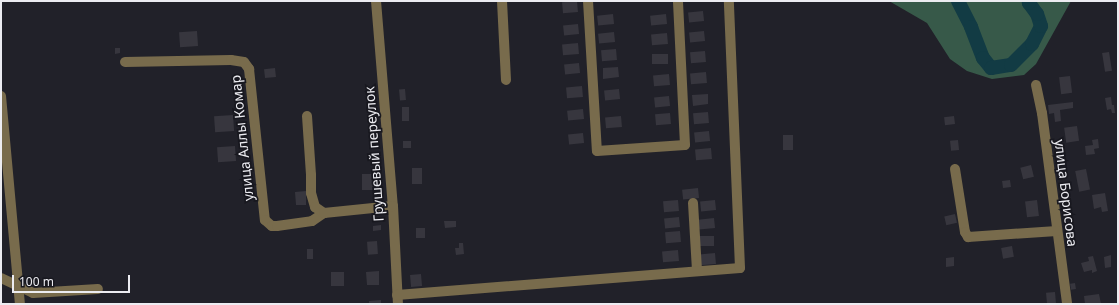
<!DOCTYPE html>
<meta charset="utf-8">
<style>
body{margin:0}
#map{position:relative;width:1119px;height:305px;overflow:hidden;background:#212129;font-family:"Noto Sans",sans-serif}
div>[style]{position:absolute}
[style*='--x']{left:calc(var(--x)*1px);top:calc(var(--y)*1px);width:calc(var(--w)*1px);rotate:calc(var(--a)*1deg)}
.forest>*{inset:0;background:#375949}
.river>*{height:14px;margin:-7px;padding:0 7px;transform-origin:7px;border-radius:7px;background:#123b44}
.building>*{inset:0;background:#37363e;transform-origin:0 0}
.minor>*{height:10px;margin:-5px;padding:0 5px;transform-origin:5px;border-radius:5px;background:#786b4c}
span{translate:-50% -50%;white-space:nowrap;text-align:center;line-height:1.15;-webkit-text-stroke:3.5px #18181f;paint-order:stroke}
.street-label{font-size:14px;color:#ececf1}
.frame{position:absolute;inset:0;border:2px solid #ececf1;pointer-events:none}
.scale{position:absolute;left:12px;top:275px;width:118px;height:18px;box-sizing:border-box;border:2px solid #ececf1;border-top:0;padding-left:5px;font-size:12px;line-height:14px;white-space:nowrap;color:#ececf1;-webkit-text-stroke:3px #18181f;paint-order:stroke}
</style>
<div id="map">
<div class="forest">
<i style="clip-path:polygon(889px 1px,1071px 1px,1036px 64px,1024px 75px,992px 79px,967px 71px,950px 59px,927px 23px)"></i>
</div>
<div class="river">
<i style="--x:958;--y:1;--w:29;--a:63"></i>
<i style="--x:971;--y:27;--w:33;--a:69"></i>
<i style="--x:983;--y:58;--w:13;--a:51"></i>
<i style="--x:991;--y:68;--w:20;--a:-9"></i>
<i style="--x:1011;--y:65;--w:30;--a:-45"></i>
<i style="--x:1032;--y:44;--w:20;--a:-63"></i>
<i style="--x:1041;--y:26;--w:13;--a:-108"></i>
<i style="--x:1037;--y:14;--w:14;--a:-126"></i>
<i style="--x:1029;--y:3;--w:2;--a:-63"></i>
</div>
<div class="building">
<i style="left:577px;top:1px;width:11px;height:15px;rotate:85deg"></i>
<i style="left:703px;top:11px;width:10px;height:15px;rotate:84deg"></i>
<i style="left:613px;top:14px;width:10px;height:16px;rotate:84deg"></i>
<i style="left:666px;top:14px;width:10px;height:16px;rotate:84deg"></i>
<i style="left:578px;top:24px;width:10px;height:15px;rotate:84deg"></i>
<i style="left:197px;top:31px;width:15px;height:18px;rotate:86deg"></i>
<i style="left:704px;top:31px;width:10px;height:15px;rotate:84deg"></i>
<i style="left:614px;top:32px;width:10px;height:16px;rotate:84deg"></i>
<i style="left:667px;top:33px;width:11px;height:16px;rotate:85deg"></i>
<i style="left:578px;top:43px;width:11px;height:16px;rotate:85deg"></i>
<i style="clip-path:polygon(115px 48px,120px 48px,120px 53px,115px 54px)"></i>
<i style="left:616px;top:49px;width:11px;height:15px;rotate:85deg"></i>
<i style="left:705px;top:51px;width:11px;height:15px;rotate:85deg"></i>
<i style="left:1109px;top:52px;width:19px;height:7px;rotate:81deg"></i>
<i style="left:668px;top:54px;width:10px;height:16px;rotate:90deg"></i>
<i style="left:579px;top:63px;width:10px;height:15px;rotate:84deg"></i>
<i style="clip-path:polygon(618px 67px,619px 77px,603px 79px,603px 68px)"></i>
<i style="left:275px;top:68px;width:9px;height:11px;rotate:84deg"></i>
<i style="left:706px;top:72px;width:11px;height:16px;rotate:85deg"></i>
<i style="left:669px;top:74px;width:11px;height:16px;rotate:85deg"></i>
<i style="left:1070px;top:76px;width:17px;height:11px;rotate:83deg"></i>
<i style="left:582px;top:86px;width:11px;height:16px;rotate:85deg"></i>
<i style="left:405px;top:89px;width:11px;height:6px;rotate:85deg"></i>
<i style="left:619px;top:89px;width:10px;height:15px;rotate:84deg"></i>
<i style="clip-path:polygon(708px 94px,708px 104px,693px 106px,692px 95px)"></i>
<i style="left:669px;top:96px;width:10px;height:15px;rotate:84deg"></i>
<i style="clip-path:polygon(1111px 97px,1112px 105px,1114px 105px,1115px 113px,1112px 113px,1111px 109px,1107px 110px,1105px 98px)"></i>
<i style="clip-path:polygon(1073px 102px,1073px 108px,1060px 110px,1061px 121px,1055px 122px,1054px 113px,1049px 114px,1048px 105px)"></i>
<i style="left:402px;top:107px;width:7px;height:14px"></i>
<i style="left:583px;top:109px;width:10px;height:16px;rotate:84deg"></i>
<i style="left:708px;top:112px;width:11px;height:15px;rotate:85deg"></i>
<i style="left:670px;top:113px;width:11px;height:15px;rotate:85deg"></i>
<i style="left:233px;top:115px;width:16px;height:19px;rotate:86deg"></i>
<i style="left:621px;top:116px;width:11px;height:16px;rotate:85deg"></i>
<i style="left:954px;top:116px;width:8px;height:10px;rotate:83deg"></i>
<i style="left:1077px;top:126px;width:15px;height:13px;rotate:82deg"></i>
<i style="left:709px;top:131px;width:10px;height:15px;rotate:84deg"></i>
<i style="left:583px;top:133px;width:10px;height:15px;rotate:84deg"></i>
<i style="left:783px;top:135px;width:10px;height:15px"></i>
<i style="clip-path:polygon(1098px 139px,1099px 148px,1094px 149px,1095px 154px,1086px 155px,1085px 146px,1093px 145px,1092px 140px)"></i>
<i style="left:958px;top:140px;width:10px;height:8px;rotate:84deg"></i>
<i style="left:403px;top:141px;width:8px;height:7px"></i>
<i style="left:235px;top:146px;width:15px;height:18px;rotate:86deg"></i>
<i style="left:711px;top:148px;width:11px;height:16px;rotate:85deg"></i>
<i style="left:1031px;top:165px;width:12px;height:11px;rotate:76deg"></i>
<i style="left:412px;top:168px;width:10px;height:16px"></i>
<i style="left:1086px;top:169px;width:21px;height:11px;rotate:79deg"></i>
<i style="left:362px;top:174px;width:17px;height:16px"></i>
<i style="left:1010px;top:180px;width:7px;height:8px;rotate:82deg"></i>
<i style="left:698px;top:188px;width:10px;height:16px;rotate:84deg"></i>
<i style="clip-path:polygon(306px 191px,306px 205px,296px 205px,295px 192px)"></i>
<i style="clip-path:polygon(1105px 193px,1108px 211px,1102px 212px,1101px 207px,1094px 209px,1092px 195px)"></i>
<i style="left:678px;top:200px;width:11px;height:15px;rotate:85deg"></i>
<i style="left:715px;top:200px;width:10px;height:15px;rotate:84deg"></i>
<i style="left:1037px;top:200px;width:16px;height:12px;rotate:83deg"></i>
<i style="left:955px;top:214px;width:9px;height:11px;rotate:77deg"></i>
<i style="left:679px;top:217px;width:10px;height:15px;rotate:84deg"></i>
<i style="left:714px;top:218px;width:10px;height:16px;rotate:84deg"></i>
<i style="clip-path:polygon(444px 221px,456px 221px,456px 227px,445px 228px)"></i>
<i style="clip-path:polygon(381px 225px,381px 230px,373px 231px,373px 226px)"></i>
<i style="left:416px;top:228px;width:9px;height:10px"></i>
<i style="left:680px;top:231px;width:11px;height:15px;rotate:85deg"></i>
<i style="left:714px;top:236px;width:10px;height:16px;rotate:90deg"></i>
<i style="left:377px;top:241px;width:13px;height:10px;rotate:86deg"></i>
<i style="clip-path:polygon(459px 243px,463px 243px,464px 254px,456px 255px,455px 248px,459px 248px)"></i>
<i style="left:1012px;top:246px;width:11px;height:11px;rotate:80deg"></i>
<i style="left:307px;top:249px;width:6px;height:10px"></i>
<i style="left:678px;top:250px;width:11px;height:16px;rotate:85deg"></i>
<i style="left:715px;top:253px;width:11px;height:16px;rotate:85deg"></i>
<i style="clip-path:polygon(1111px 255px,1111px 267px,1105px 268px,1104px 257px)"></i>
<i style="clip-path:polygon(1093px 256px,1097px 271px,1092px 273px,1092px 270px,1084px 272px,1081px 263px,1089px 261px,1088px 257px)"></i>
<i style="clip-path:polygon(954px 257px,954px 266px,946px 267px,946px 258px)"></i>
<i style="clip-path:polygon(379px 271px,379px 285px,367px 285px,366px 272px)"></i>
<i style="left:344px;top:272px;width:14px;height:13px;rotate:90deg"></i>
<i style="left:421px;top:274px;width:12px;height:11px;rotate:85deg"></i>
<i style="left:1075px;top:283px;width:6px;height:5px;rotate:81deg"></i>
<i style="left:1055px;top:292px;width:11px;height:9px;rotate:85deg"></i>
<i style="clip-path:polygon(1099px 294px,1101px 304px,1085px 304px,1084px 296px)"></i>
<i style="clip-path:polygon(381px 300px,381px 304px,369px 304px,369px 301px)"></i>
</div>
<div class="minor">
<i style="--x:376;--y:1;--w:206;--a:85.3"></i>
<i style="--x:393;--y:206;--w:98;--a:87.1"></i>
<i style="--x:502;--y:1;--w:79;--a:87.1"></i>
<i style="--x:588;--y:1;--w:150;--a:86.6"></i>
<i style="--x:597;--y:151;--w:88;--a:-3.9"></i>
<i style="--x:685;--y:145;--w:144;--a:-92.8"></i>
<i style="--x:125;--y:62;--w:106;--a:-1.1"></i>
<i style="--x:231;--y:60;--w:13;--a:9"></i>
<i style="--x:244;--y:62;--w:9;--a:54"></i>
<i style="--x:249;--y:69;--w:152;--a:84"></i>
<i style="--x:265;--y:220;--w:9;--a:41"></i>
<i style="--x:272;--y:226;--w:5;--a:0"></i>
<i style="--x:277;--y:226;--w:35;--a:-8"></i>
<i style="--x:312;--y:221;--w:14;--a:-34"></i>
<i style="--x:1036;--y:85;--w:29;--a:78"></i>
<i style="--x:1042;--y:113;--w:193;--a:82.5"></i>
<i style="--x:1;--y:96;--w:209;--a:84.8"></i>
<i style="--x:307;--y:116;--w:59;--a:86.1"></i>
<i style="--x:311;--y:175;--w:18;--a:90"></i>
<i style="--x:311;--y:193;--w:15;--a:74"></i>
<i style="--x:315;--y:207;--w:11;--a:34"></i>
<i style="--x:324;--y:213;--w:69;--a:-5.8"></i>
<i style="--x:955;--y:169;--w:64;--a:81"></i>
<i style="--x:965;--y:232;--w:6;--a:59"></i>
<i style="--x:968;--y:237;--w:89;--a:-3.9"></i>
<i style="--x:693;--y:203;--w:68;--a:86.6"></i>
<i style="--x:1;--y:278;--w:35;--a:25"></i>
<i style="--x:33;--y:293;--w:65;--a:-3.5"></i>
<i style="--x:397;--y:295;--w:344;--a:-4.5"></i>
<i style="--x:740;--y:268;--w:267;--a:-92.4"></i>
</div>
<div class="street-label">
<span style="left:242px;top:138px;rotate:-96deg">улица Аллы Комар</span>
<span style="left:374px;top:154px;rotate:-94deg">Грушевый переулок</span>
<span style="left:1066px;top:193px;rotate:83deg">улица Борисова</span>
</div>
<div class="frame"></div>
<div class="scale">100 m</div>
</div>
